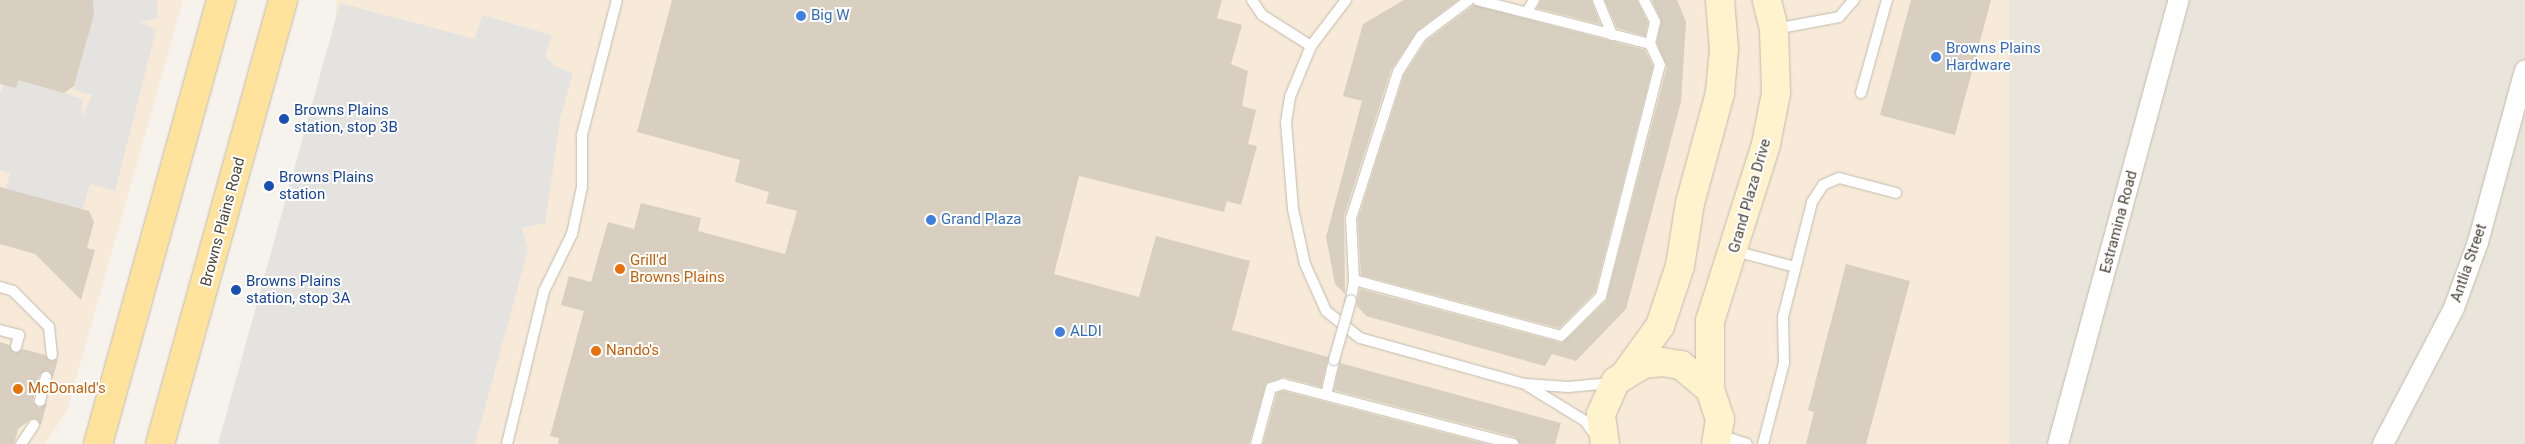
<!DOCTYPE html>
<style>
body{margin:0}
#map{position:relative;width:2525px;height:444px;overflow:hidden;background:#f6f3ec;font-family:Roboto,sans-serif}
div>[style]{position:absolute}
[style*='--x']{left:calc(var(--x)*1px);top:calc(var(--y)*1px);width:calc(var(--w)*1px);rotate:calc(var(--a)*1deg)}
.residential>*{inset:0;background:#eae5da}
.commercial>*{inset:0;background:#f7ead8;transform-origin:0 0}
.parking>*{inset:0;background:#e5e3e0}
.building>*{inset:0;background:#d8cfc1}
.roads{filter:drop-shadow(0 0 1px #c2bbae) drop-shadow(0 0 1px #c2bbae)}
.lane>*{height:10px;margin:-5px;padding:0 5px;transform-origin:5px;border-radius:5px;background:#fff}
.street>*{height:20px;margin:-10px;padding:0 10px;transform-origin:10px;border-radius:10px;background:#fff}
.secondary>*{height:28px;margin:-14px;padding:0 14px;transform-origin:14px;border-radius:14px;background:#fff3cd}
.primary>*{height:28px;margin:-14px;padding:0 14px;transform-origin:14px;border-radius:14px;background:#ffe39c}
.bridges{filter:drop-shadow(0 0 1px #c2bbae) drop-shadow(0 0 1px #c2bbae)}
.lane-bridge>*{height:10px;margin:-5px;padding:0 5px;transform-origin:5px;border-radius:5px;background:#fff}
.dots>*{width:14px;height:14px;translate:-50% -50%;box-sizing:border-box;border:2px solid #fff;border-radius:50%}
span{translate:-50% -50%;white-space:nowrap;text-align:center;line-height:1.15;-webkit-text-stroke:4px #fff;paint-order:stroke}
.shop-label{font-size:15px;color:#366cbe}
.left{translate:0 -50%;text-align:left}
.transit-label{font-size:15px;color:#164399}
.street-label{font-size:15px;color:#4b4439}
.food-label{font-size:15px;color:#c56008}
</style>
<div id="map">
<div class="residential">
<i style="clip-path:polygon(2009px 0,2525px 0,2525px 444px,1890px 444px)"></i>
</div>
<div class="commercial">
<i style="clip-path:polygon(0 0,183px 0,67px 411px,45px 444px,0 444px)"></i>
<i style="left:336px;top:0;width:1673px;height:460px"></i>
</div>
<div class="parking">
<i style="clip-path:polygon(93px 0,157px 0,158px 18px,140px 22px,156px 30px,115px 191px,90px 184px,83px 209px,6px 189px,10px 173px,0 170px,0 93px,8px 77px,64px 93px,82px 99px,82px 117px,92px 95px,73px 90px,94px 15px)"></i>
<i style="clip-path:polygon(340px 3px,475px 39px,482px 15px,552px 35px,545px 56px,556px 67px,573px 73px,560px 120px,545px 223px,522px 228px,528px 250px,475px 444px,218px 444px)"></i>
</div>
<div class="building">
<i style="clip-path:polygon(0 0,93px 0,94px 15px,74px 86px,64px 93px,18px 80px,16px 88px,0 84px)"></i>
<i style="clip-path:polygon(672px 0,1222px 0,1217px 18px,1242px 25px,1231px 64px,1248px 71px,1242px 106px,1256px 110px,1248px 144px,1257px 146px,1241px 205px,1227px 201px,1224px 212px,1079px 176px,1054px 274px,1139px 297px,1156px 236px,1250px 261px,1232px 330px,1328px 357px,1321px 387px,1284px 377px,1266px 383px,1249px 444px,558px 444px,559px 438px,550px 436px,584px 311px,561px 305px,569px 276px,591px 282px,608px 222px,634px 229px,641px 203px,701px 218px,698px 231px,785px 254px,797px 211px,766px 203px,769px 192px,735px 182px,740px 160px,637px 132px)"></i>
<i style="clip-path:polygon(1404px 0,1458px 0,1417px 31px,1391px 70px,1344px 216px,1345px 294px,1335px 284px,1326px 237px,1362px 101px,1343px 96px,1363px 24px)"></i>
<i style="clip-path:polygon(1541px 0,1591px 0,1600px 24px,1537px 8px)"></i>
<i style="clip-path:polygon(1605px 0,1637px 0,1648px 23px,1645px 36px,1617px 28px)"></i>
<i style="clip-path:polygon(1652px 0,1677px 0,1686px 22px,1681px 102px,1626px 309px,1576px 361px,1552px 354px,1545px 366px,1366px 316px,1357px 306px,1360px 289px,1562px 343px,1606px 301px,1667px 67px,1657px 43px,1661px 20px)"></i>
<i style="clip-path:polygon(1911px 0,1991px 0,1955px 135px,1880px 115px)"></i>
<i style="clip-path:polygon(1474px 5px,1645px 50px,1653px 66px,1595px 292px,1559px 328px,1361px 275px,1358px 219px,1404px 75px,1426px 41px)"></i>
<i style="clip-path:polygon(0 187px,89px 211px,94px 222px,87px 248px,95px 250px,81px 300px,35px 254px,0 244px)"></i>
<i style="clip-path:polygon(1846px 264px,1910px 281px,1866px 444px,1806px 444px,1814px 412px,1808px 410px)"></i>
<i style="clip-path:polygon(0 342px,9px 345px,14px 353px,23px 349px,45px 355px,50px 361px,58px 359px,53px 378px,47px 370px,39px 375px,33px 402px,39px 408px,47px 403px,41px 425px,37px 419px,31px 419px,18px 429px,14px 444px,0 444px)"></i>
<i style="clip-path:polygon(1340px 363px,1561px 423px,1555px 444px,1520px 444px,1515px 437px,1334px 390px)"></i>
<i style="clip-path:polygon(1283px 391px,1486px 444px,1263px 444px,1277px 393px)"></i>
</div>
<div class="roads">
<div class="lane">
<i style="--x:1252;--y:0;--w:18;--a:56"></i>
<i style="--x:1262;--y:15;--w:58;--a:32.3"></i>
<i style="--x:1346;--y:0;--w:58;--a:127.3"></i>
<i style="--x:1311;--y:46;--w:55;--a:112.4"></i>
<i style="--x:1290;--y:97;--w:25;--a:99"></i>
<i style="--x:1286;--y:122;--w:87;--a:85.4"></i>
<i style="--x:1293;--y:209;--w:56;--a:77.7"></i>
<i style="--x:1305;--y:264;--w:51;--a:65.9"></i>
<i style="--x:1326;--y:311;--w:43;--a:38.5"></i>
<i style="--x:1360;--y:338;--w:171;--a:15.6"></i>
<i style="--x:1525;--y:384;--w:43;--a:4"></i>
<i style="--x:1568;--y:387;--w:44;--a:-5.2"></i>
<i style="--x:1469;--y:0;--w:60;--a:143.1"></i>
<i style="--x:1421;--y:36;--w:43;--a:122.6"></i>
<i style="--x:1398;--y:72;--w:153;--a:107.8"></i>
<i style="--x:1351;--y:218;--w:62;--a:87.2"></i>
<i style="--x:1354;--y:280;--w:214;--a:15.1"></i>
<i style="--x:1561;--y:336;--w:57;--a:-45"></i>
<i style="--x:1601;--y:296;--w:238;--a:-75.7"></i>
<i style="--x:1660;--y:65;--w:23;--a:-115"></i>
<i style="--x:1650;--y:44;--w:178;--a:-165.7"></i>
<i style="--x:1598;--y:0;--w:38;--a:68"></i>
<i style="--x:1644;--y:0;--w:25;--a:63"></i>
<i style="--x:1655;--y:22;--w:23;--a:103"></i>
<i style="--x:1527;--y:12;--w:14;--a:-60"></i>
<i style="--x:1775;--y:29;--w:65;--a:-10.6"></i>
<i style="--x:1839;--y:17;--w:23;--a:-49"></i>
<i style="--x:1861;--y:93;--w:97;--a:-74.4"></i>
<i style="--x:1735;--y:251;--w:62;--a:14.9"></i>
<i style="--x:0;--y:287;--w:14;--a:17"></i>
<i style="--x:13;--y:291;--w:51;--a:45"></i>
<i style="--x:49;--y:327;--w:28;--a:84"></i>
<i style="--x:1351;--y:300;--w:20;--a:-81"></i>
<i style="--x:0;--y:330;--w:20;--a:15"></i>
<i style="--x:19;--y:335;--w:12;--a:104"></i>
<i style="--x:1528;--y:386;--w:67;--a:31.6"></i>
<i style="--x:1585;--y:421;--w:19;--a:54"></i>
<i style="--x:1326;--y:395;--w:36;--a:-77"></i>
<i style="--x:40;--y:401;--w:25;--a:-76"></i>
<i style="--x:1720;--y:435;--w:28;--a:18"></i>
<i style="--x:21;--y:444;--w:23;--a:-56"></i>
<i style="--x:507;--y:444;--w:157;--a:-76.4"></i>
<i style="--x:544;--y:291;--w:64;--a:-63.8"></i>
<i style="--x:572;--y:234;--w:48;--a:-78"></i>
<i style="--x:582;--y:187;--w:52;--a:-90"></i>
<i style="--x:582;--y:135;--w:139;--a:-75.5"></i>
<i style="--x:1256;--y:444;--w:58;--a:-75"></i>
<i style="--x:1271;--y:388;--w:13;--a:-18"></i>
<i style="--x:1283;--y:384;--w:238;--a:14.6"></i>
<i style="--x:1763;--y:444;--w:84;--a:-75.5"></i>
<i style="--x:1784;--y:363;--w:46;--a:-91.2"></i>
<i style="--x:1783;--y:317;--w:119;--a:-75.8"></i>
<i style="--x:1812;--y:202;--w:20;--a:-57"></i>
<i style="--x:1823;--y:185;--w:17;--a:-24"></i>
<i style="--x:1839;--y:178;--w:59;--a:14.7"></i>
</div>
<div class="street">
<i style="--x:2058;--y:444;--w:460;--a:-74.8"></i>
<i style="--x:2383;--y:444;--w:153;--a:-62.4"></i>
<i style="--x:2454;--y:308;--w:70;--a:-70"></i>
<i style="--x:2478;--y:242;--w:178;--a:-74.7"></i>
</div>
<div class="secondary">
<i style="--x:1626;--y:373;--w:58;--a:-54.1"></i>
<i style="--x:1660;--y:326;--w:63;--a:-71.6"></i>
<i style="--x:1680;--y:266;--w:64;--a:-81"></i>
<i style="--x:1690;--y:203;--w:114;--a:-74.7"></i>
<i style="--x:1720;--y:93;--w:44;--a:-84.8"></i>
<i style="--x:1724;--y:49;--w:49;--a:-94.7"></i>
<i style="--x:1710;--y:389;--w:68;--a:-90"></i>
<i style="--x:1710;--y:321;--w:186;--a:-72.4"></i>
<i style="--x:1766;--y:144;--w:52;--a:-78.9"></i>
<i style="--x:1776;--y:93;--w:64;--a:-91.8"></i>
<i style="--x:1774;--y:29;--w:30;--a:-104"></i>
<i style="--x:1605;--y:444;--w:30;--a:-98"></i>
<i style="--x:1601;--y:414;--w:36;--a:-66"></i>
<i style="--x:1616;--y:381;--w:32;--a:-32"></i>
<i style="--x:1643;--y:364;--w:19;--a:-6"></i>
<i style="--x:1662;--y:362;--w:19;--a:9"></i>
<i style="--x:1681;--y:365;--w:38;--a:40"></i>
<i style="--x:1710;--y:389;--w:32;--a:72"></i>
<i style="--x:1720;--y:419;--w:25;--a:99"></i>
</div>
<div class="primary">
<i style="--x:98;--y:444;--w:461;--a:-74.5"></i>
<i style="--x:160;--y:444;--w:461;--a:-74.5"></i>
</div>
</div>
<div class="bridges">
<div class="lane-bridge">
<i style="--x:1334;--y:360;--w:62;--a:-74.2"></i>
</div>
</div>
<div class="dots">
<i style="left:801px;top:16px;background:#3f7fe0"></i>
<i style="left:1936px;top:57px;background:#3f7fe0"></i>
<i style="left:284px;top:119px;background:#1a4fb4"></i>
<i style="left:269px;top:186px;background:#1a4fb4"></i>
<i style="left:931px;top:220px;background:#3f7fe0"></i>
<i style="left:620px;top:269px;background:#e8710a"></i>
<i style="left:236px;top:290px;background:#1a4fb4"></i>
<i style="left:1060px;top:332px;background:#3f7fe0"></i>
<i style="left:596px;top:351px;background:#e8710a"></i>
<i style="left:18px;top:389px;background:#e8710a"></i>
</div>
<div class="shop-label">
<span class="left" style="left:811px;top:16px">Big W</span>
<span class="left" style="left:1946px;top:57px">Browns Plains<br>Hardware</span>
<span class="left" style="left:941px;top:220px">Grand Plaza</span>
<span class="left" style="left:1070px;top:332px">ALDI</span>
</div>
<div class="transit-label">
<span class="left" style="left:294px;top:119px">Browns Plains<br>station, stop 3B</span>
<span class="left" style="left:279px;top:186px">Browns Plains<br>station</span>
<span class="left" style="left:246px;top:290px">Browns Plains<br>station, stop 3A</span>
</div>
<div class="street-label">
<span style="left:1750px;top:196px;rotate:-74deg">Grand Plaza Drive</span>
<span style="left:223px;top:222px;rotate:-75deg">Browns Plains Road</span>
<span style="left:2119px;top:222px;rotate:-75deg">Estramina Road</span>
<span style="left:2469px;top:263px;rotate:-71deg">Antlia Street</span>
</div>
<div class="food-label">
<span class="left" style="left:630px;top:269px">Grill'd<br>Browns Plains</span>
<span class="left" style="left:606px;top:351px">Nando's</span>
<span class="left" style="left:28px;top:389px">McDonald's</span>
</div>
</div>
